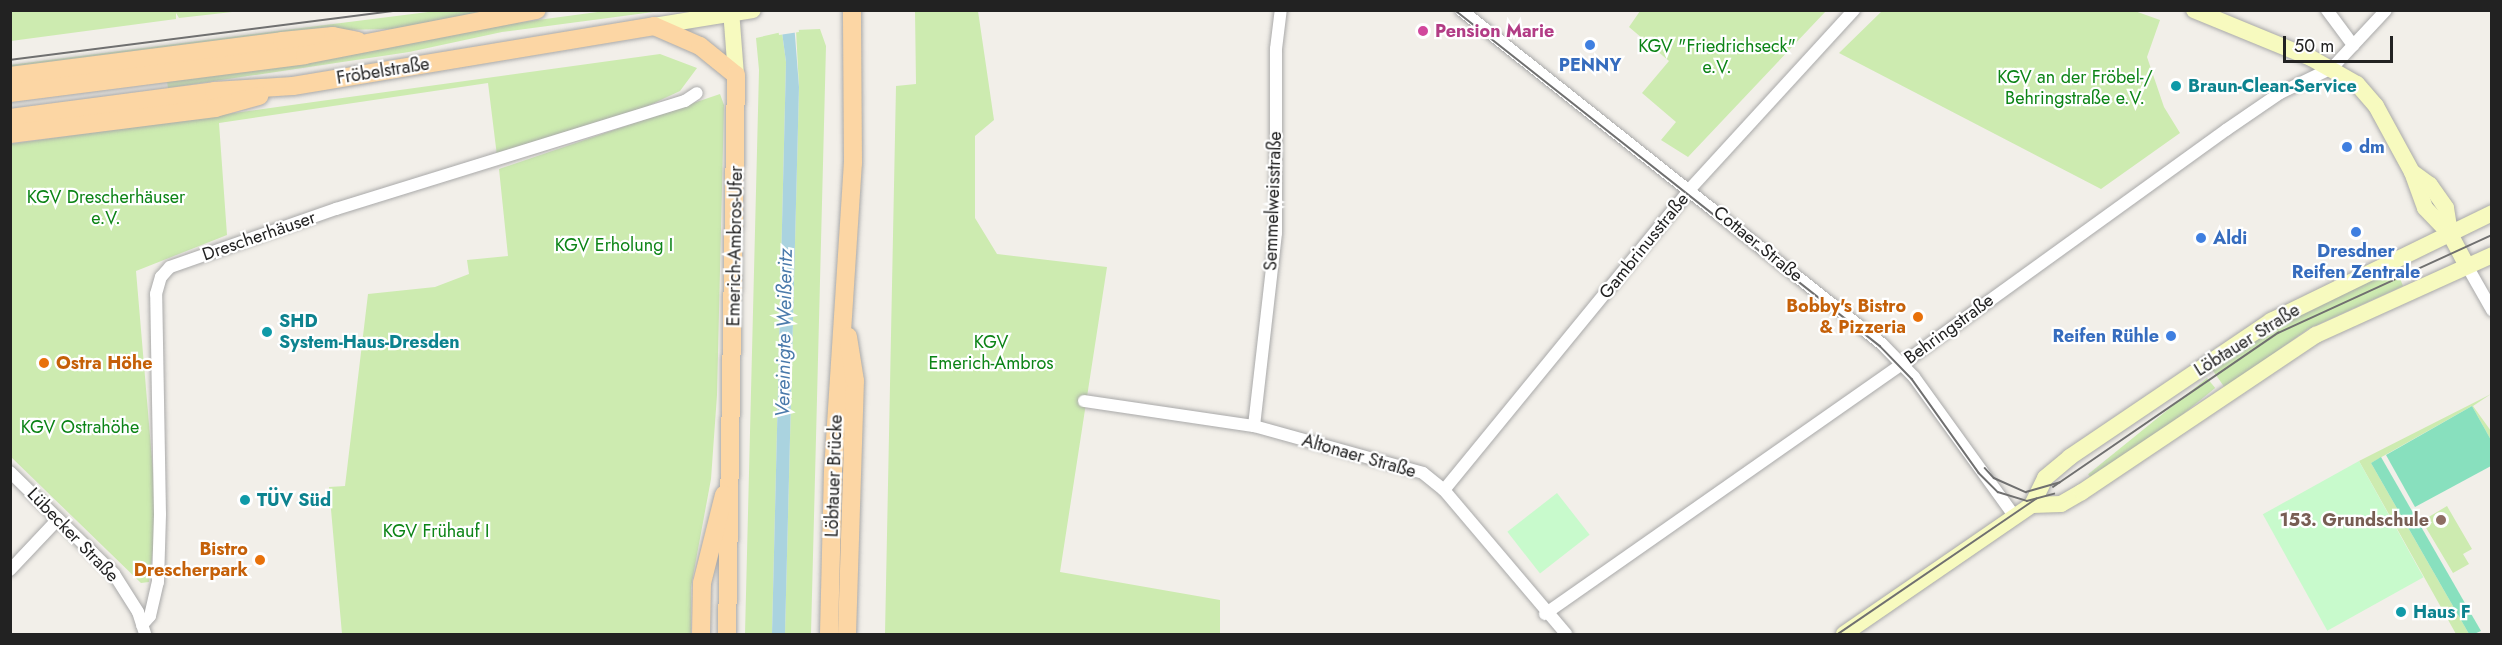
<!DOCTYPE html>
<meta charset="utf-8">
<style>
body{margin:0}
#map{position:relative;width:2502px;height:645px;overflow:hidden;background:#f2efe9;font-family:Jost,sans-serif}
div>[style]{position:absolute}
[style*='--x']{left:calc(var(--x)*1px);top:calc(var(--y)*1px);width:calc(var(--w)*1px);rotate:calc(var(--a)*1deg)}
.grass>*{inset:0;background:#cdebb0;transform-origin:0 0}
.park>*{inset:0;background:#c8facc;transform-origin:0 0}
.pitch>*{inset:0;background:#88e0be}
.water>*{inset:0;background:#aad3df}
.pier>*{inset:0;background:#f2efe9}
.roads{filter:drop-shadow(0 0 2px #a9a9a9) drop-shadow(0 0 2px #a9a9a9)}
.minor>*{height:12px;margin:-6px;padding:0 6px;transform-origin:6px;border-radius:6px;background:#fff}
.secondary>*{height:16px;margin:-8px;padding:0 8px;transform-origin:8px;border-radius:8px;background:#f7fabf}
.primary>*{height:18px;margin:-9px;padding:0 9px;transform-origin:9px;border-radius:9px;background:#fcd6a4}
.tram>*{height:1.5px;margin:-0.75px;padding:0 0.75px;transform-origin:0.75px;border-radius:0.75px;background:#707070}
.dots>*{width:16px;height:16px;translate:-50% -50%;box-sizing:border-box;border:3px solid #fff;border-radius:50%}
span{translate:-50% -50%;white-space:nowrap;text-align:center;line-height:1.15;-webkit-text-stroke:4.5px #fff;paint-order:stroke}
.hotel-label{font-size:18px;color:#b23c85;font-weight:700}
.left{translate:0 -50%;text-align:left}
.park-label{font-size:18px;color:#0c8416}
.shop-label{font-size:18px;color:#366cbe;font-weight:700}
.right{translate:-100% -50%;text-align:right}
.street-label{font-size:18px;color:#222}
.culture-label{font-size:18px;color:#0d838f;font-weight:700}
.food-label{font-size:18px;color:#c56008;font-weight:700}
.education-label{font-size:18px;color:#785e54;font-weight:700}
.water-label{font-size:20px;color:#4a7aab;font-style:italic}
.frame{position:absolute;inset:0;border:12px solid #222;pointer-events:none}
.scale{position:absolute;left:2283px;top:36px;width:110px;height:27px;box-sizing:border-box;border:3px solid #222;border-top:0;padding-left:8px;font-size:18px;line-height:21px;white-space:nowrap;color:#222;-webkit-text-stroke:4px #fff;paint-order:stroke}
</style>
<div id="map">
<div class="grass">
<i style="clip-path:polygon(1883px 10px,2132px 10px,2160px 20px,2147px 57px,2164px 107px,2180px 133px,2101px 189px,1839px 53px)"></i>
<i style="clip-path:polygon(10px 11px,11px 10px,241px 11px,179px 18px,176px 13px,176px 19px,11px 41px)"></i>
<i style="clip-path:polygon(436px 11px,487px 11px,394px 29px,332px 30px,11px 71px,10px 65px)"></i>
<i style="clip-path:polygon(605px 11px,661px 11px,502px 32px,409px 52px,168px 88px,167px 81px,478px 28px)"></i>
<i style="clip-path:polygon(915px 11px,978px 11px,994px 120px,975px 136px,975px 218px,997px 254px,1107px 267px,1060px 572px,1220px 600px,1220px 634px,885px 634px,896px 86px,916px 84px)"></i>
<i style="clip-path:polygon(1640px 11px,1640px 10px,1826px 11px,1688px 157px,1661px 140px,1676px 122px,1642px 93px,1669px 61px,1629px 27px)"></i>
<i style="clip-path:polygon(820px 29px,826px 46px,811px 634px,785px 634px,799px 87px,796px 30px)"></i>
<i style="clip-path:polygon(782px 32px,786px 62px,772px 634px,745px 634px,759px 70px,756px 38px)"></i>
<i style="clip-path:polygon(660px 54px,697px 68px,680px 91px,635px 112px,497px 156px,488px 83px,219px 123px,227px 235px,136px 271px,157px 518px,149px 582px,141px 583px,11px 457px,10px 144px)"></i>
<i style="clip-path:polygon(720px 94px,724px 105px,717px 395px,711px 479px,691px 587px,691px 634px,342px 634px,329px 487px,345px 486px,368px 294px,435px 287px,469px 274px,467px 260px,508px 256px,499px 169px)"></i>
<i style="clip-path:polygon(2396px 268px,2403px 286px,2308px 329px,2225px 388px,2211px 368px,2266px 331px)"></i>
<i style="left:2207px;top:378px;width:13px;height:153px;rotate:51deg"></i>
<i style="clip-path:polygon(2491px 394px,2473px 406px,2491px 431px,2491px 440px,2472px 406px,2371px 463px,2469px 634px,2456px 634px,2359px 461px)"></i>
<i style="clip-path:polygon(2447px 506px,2472px 549px,2463px 554px,2469px 564px,2453px 573px,2422px 521px)"></i>
</div>
<div class="park">
<i style="left:2359px;top:461px;width:133px;height:110px;rotate:61deg"></i>
<i style="left:1557px;top:493px;width:53px;height:63px;rotate:52deg"></i>
</div>
<div class="pitch">
<i style="clip-path:polygon(2472px 406px,2491px 440px,2491px 466px,2415px 507px,2386px 455px)"></i>
<i style="clip-path:polygon(2381px 457px,2481px 631px,2474px 634px,2469px 634px,2371px 463px)"></i>
</div>
<div class="water">
<i style="clip-path:polygon(793px 10px,799px 87px,785px 634px,772px 634px,786px 62px,782px 32px)"></i>
</div>
<div class="pier">
<i style="clip-path:polygon(775px 10px,796px 10px,799px 32px,779px 35px)"></i>
</div>
<div class="roads">
<div class="minor">
<i style="--x:1461;--y:10;--w:537;--a:38.43"></i>
<i style="--x:1882;--y:344;--w:46;--a:45.9"></i>
<i style="--x:1914;--y:377;--w:173;--a:54.2"></i>
<i style="--x:2327;--y:10;--w:44;--a:53.4"></i>
<i style="--x:2467;--y:266;--w:51;--a:60.4"></i>
<i style="--x:1084;--y:401;--w:172;--a:8.4"></i>
<i style="--x:1254;--y:426;--w:175;--a:15.5"></i>
<i style="--x:1423;--y:473;--w:27;--a:39"></i>
<i style="--x:1444;--y:490;--w:189;--a:49.7"></i>
<i style="--x:1254;--y:426;--w:194;--a:-83.5"></i>
<i style="--x:1276;--y:233;--w:184;--a:-90"></i>
<i style="--x:1276;--y:49;--w:39;--a:-83"></i>
<i style="--x:10;--y:472;--w:146;--a:44.4"></i>
<i style="--x:114;--y:574;--w:45;--a:57.7"></i>
<i style="--x:138;--y:612;--w:23;--a:72"></i>
<i style="--x:1444;--y:490;--w:389;--a:-50.7"></i>
<i style="--x:1690;--y:189;--w:243;--a:-47.5"></i>
<i style="--x:10;--y:570;--w:70;--a:-46.7"></i>
<i style="--x:1545;--y:614;--w:437;--a:-35"></i>
<i style="--x:1903;--y:363;--w:398;--a:-35.8"></i>
<i style="--x:2226;--y:130;--w:65;--a:-34.4"></i>
<i style="--x:2280;--y:93;--w:58;--a:-25.7"></i>
<i style="--x:2332;--y:68;--w:79;--a:-47"></i>
<i style="--x:142;--y:625;--w:12;--a:-48"></i>
<i style="--x:150;--y:616;--w:35;--a:-77"></i>
<i style="--x:158;--y:582;--w:68;--a:-88.3"></i>
<i style="--x:160;--y:514;--w:220;--a:-91"></i>
<i style="--x:156;--y:294;--w:18;--a:-74"></i>
<i style="--x:161;--y:277;--w:13;--a:-48"></i>
<i style="--x:170;--y:267;--w:176;--a:-19.3"></i>
<i style="--x:336;--y:209;--w:365;--a:-17.2"></i>
<i style="--x:685;--y:101;--w:14;--a:-34"></i>
</div>
<div class="secondary">
<i style="--x:731;--y:10;--w:65;--a:85.6"></i>
<i style="--x:2194;--y:10;--w:126;--a:22.3"></i>
<i style="--x:2311;--y:58;--w:53;--a:29.5"></i>
<i style="--x:2357;--y:84;--w:29;--a:49"></i>
<i style="--x:2376;--y:106;--w:75;--a:61.4"></i>
<i style="--x:2412;--y:172;--w:38;--a:70"></i>
<i style="--x:2425;--y:208;--w:36;--a:46"></i>
<i style="--x:654;--y:26;--w:100;--a:-9.2"></i>
<i style="--x:2412;--y:172;--w:22;--a:36"></i>
<i style="--x:2430;--y:185;--w:28;--a:55"></i>
<i style="--x:2446;--y:208;--w:26;--a:81"></i>
<i style="--x:2450;--y:234;--w:36;--a:62"></i>
<i style="--x:2032;--y:505;--w:29;--a:-2"></i>
<i style="--x:2061;--y:504;--w:24;--a:-30"></i>
<i style="--x:2082;--y:492;--w:282;--a:-33.9"></i>
<i style="--x:2316;--y:335;--w:193;--a:-24.4"></i>
<i style="--x:1844;--y:634;--w:228;--a:-34.5"></i>
<i style="--x:2032;--y:505;--w:30;--a:-64"></i>
<i style="--x:2045;--y:478;--w:33;--a:-40"></i>
<i style="--x:2070;--y:457;--w:243;--a:-34.1"></i>
<i style="--x:2271;--y:321;--w:246;--a:-26"></i>
</div>
<div class="primary">
<i style="--x:10;--y:76;--w:274;--a:-7.3"></i>
<i style="--x:282;--y:41;--w:51;--a:-5.6"></i>
<i style="--x:333;--y:36;--w:25;--a:11"></i>
<i style="--x:10;--y:93;--w:297;--a:-7.3"></i>
<i style="--x:305;--y:55;--w:236;--a:-11"></i>
<i style="--x:10;--y:118;--w:206;--a:-7.5"></i>
<i style="--x:214;--y:91;--w:79;--a:-3.6"></i>
<i style="--x:293;--y:86;--w:366;--a:-9.4"></i>
<i style="--x:654;--y:26;--w:50;--a:23.5"></i>
<i style="--x:700;--y:46;--w:46;--a:38.9"></i>
<i style="--x:736;--y:75;--w:559;--a:90.92"></i>
<i style="--x:10;--y:134;--w:207;--a:-7.2"></i>
<i style="--x:215;--y:108;--w:46;--a:-15.3"></i>
<i style="--x:701;--y:634;--w:51;--a:-88.9"></i>
<i style="--x:702;--y:583;--w:91;--a:-76"></i>
<i style="--x:829;--y:634;--w:163;--a:-88.6"></i>
<i style="--x:833;--y:471;--w:309;--a:-86.3"></i>
<i style="--x:853;--y:163;--w:153;--a:-90.4"></i>
<i style="--x:847;--y:634;--w:253;--a:-88.2"></i>
<i style="--x:855;--y:381;--w:45;--a:-99"></i>
</div>
</div>
<div class="tram">
<i style="--x:1455;--y:10;--w:542;--a:38.33"></i>
<i style="--x:1880;--y:346;--w:46;--a:45.9"></i>
<i style="--x:1912;--y:379;--w:115;--a:54.5"></i>
<i style="--x:1979;--y:473;--w:27;--a:45"></i>
<i style="--x:1998;--y:492;--w:30;--a:17"></i>
<i style="--x:2027;--y:501;--w:28;--a:-15"></i>
<i style="--x:10;--y:60;--w:391;--a:-7.3"></i>
<i style="--x:1985;--y:468;--w:13;--a:48"></i>
<i style="--x:1994;--y:478;--w:35;--a:24"></i>
<i style="--x:2026;--y:492;--w:35;--a:-16"></i>
<i style="--x:2053;--y:487;--w:273;--a:-34.4"></i>
<i style="--x:2278;--y:333;--w:235;--a:-24.6"></i>
<i style="--x:1838;--y:634;--w:240;--a:-34.3"></i>
</div>
<div class="dots">
<i style="left:1423px;top:31px;background:#d1479c"></i>
<i style="left:1590px;top:45px;background:#3f7fe0"></i>
<i style="left:2176px;top:86px;background:#0f9aa8"></i>
<i style="left:2347px;top:147px;background:#3f7fe0"></i>
<i style="left:2356px;top:232px;background:#3f7fe0"></i>
<i style="left:2201px;top:238px;background:#3f7fe0"></i>
<i style="left:1918px;top:317px;background:#e8710a"></i>
<i style="left:267px;top:332px;background:#0f9aa8"></i>
<i style="left:2171px;top:336px;background:#3f7fe0"></i>
<i style="left:44px;top:363px;background:#e8710a"></i>
<i style="left:245px;top:500px;background:#0f9aa8"></i>
<i style="left:2441px;top:520px;background:#8d6e63"></i>
<i style="left:260px;top:560px;background:#e8710a"></i>
<i style="left:2401px;top:612px;background:#0f9aa8"></i>
</div>
<div class="hotel-label">
<span class="left" style="left:1435px;top:31px">Pension Marie</span>
</div>
<div class="park-label">
<span style="left:1717px;top:57px">KGV "Friedrichseck"<br>e.V.</span>
<span style="left:2075px;top:88px">KGV an der Fröbel-/<br>Behringstraße e.V.</span>
<span style="left:106px;top:208px">KGV Drescherhäuser<br>e.V.</span>
<span style="left:614px;top:245px">KGV Erholung I</span>
<span style="left:991px;top:353px">KGV<br>Emerich-Ambros</span>
<span style="left:80px;top:427px">KGV Ostrahöhe</span>
<span style="left:436px;top:531px">KGV Frühauf I</span>
</div>
<div class="shop-label">
<span style="left:1590px;top:65px">PENNY</span>
<span class="left" style="left:2359px;top:147px">dm</span>
<span class="left" style="left:2213px;top:238px">Aldi</span>
<span style="left:2356px;top:262px">Dresdner<br>Reifen Zentrale</span>
<span class="right" style="left:2159px;top:336px">Reifen Rühle</span>
</div>
<div class="street-label">
<span style="left:383px;top:71px;rotate:-9deg">Fröbelstraße</span>
<span style="left:1273px;top:201px;rotate:-88deg">Semmelweisstraße</span>
<span style="left:259px;top:236px;rotate:-19deg">Drescherhäuser</span>
<span style="left:1758px;top:244px;rotate:39deg">Cottaer Straße</span>
<span style="left:735px;top:246px;rotate:-89deg">Emerich-Ambros-Ufer</span>
<span style="left:1644px;top:246px;rotate:-51deg">Gambrinusstraße</span>
<span style="left:1949px;top:329px;rotate:-36deg">Behringstraße</span>
<span style="left:2247px;top:340px;rotate:-32deg">Löbtauer Straße</span>
<span style="left:1359px;top:456px;rotate:16deg">Altonaer Straße</span>
<span style="left:834px;top:476px;rotate:-88deg">Löbtauer Brücke</span>
<span style="left:73px;top:535px;rotate:46deg">Lübecker Straße</span>
</div>
<div class="culture-label">
<span class="left" style="left:2188px;top:86px">Braun-Clean-Service</span>
<span class="left" style="left:279px;top:332px">SHD<br>System-Haus-Dresden</span>
<span class="left" style="left:257px;top:500px">TÜV Süd</span>
<span class="left" style="left:2413px;top:612px">Haus F</span>
</div>
<div class="food-label">
<span class="right" style="left:1906px;top:317px">Bobby's Bistro<br>&amp; Pizzeria</span>
<span class="left" style="left:56px;top:363px">Ostra Höhe</span>
<span class="right" style="left:248px;top:560px">Bistro<br>Drescherpark</span>
</div>
<div class="education-label">
<span class="right" style="left:2429px;top:520px">153. Grundschule</span>
</div>
<div class="water-label">
<span style="left:784px;top:333px;rotate:-89deg">Vereinigte Weißeritz</span>
</div>
<div class="frame"></div>
<div class="scale">50 m</div>
</div>
